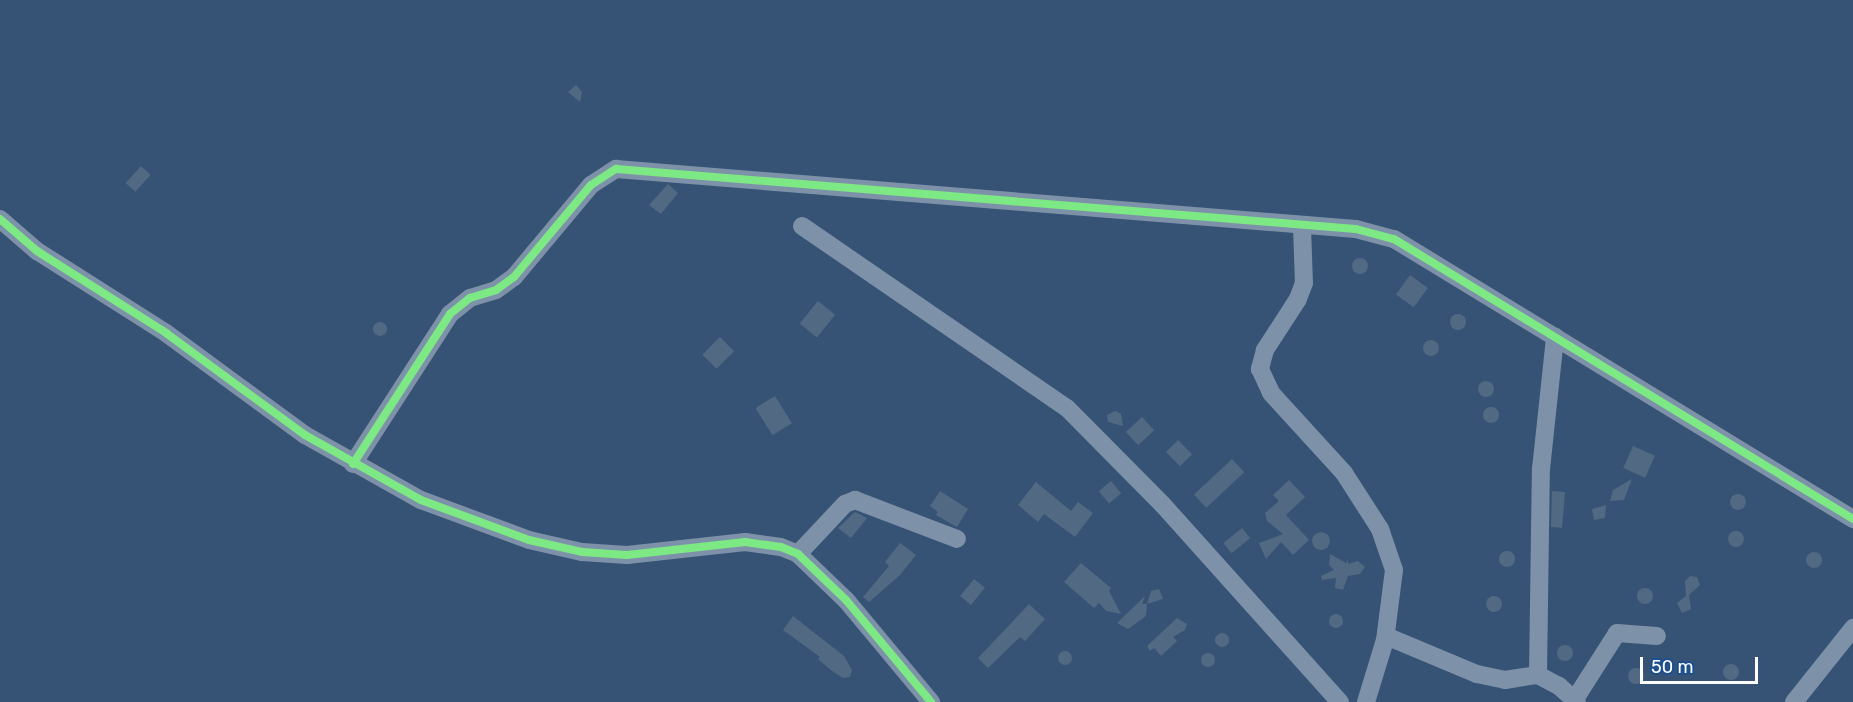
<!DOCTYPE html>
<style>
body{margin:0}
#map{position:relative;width:1853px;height:702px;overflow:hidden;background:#365274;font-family:Rubik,sans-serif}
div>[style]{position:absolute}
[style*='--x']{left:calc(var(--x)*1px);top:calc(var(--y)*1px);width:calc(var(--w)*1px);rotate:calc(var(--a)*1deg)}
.building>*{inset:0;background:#526984;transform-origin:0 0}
.round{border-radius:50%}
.minor>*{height:18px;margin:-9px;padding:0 9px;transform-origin:9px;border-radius:9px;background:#7d92a8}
.cycleway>*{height:8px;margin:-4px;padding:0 4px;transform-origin:4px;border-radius:4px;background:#7ce984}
span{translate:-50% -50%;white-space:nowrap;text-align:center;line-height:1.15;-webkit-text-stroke:4.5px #1b4f8f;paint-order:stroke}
.scale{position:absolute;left:1640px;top:657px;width:118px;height:27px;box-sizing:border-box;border:3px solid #fff;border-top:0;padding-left:8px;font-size:18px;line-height:21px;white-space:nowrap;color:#fff;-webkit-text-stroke:4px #1b4f8f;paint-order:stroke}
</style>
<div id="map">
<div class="building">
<i style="clip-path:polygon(576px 85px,582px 92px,580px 102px,568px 92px)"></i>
<i style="left:141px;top:166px;width:13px;height:23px;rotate:42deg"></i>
<i style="clip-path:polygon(668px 184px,678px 193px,661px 214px,649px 205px)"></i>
<i class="round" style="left:1352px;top:258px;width:16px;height:16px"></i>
<i style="left:1410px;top:275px;width:22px;height:24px;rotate:36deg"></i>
<i style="left:818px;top:301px;width:22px;height:29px;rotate:39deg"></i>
<i class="round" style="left:1450px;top:314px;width:16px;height:16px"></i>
<i class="round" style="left:373px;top:322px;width:14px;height:14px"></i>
<i style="left:720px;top:337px;width:20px;height:25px;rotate:45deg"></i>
<i class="round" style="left:1423px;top:340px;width:16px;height:16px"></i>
<i class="round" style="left:1478px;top:381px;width:16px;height:16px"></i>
<i style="left:775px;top:396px;width:32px;height:23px;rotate:58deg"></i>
<i class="round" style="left:1483px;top:407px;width:16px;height:16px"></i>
<i style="clip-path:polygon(1115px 411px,1121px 414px,1123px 426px,1108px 422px,1107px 415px)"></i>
<i style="left:1142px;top:417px;width:18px;height:22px;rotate:47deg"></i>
<i style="left:1178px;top:440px;width:20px;height:17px;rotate:45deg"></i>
<i style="left:1633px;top:446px;width:24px;height:24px;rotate:24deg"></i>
<i style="left:1232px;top:459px;width:18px;height:52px;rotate:47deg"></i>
<i style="clip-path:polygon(1632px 479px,1624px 500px,1610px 501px,1613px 490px)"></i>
<i style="clip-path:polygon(1289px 480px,1305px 497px,1286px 515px,1309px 540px,1293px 555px,1281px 542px,1266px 559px,1259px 543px,1283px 534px,1267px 521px,1265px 513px,1279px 501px,1273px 495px)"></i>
<i style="left:1111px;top:481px;width:16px;height:16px;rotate:50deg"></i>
<i style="clip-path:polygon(1036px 482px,1071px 511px,1078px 502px,1093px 513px,1075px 537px,1044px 514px,1038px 522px,1018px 505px)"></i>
<i style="clip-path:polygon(940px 491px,968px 509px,957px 527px,936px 515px,938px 512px,930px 506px)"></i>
<i style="clip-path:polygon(1552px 491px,1565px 492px,1562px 528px,1551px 527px)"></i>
<i class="round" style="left:1730px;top:494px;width:16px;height:16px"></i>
<i style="clip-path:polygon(1606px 505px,1605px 518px,1594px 520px,1592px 509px)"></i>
<i style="clip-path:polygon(855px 512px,867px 518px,851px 538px,838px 528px)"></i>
<i style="left:1242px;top:528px;width:13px;height:24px;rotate:51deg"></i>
<i class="round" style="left:1728px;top:531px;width:16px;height:16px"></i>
<i class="round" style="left:1312px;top:532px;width:18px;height:18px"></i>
<i style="clip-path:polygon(900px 543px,916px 555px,900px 575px,869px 602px,863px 597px,889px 566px,885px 562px)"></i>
<i class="round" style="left:1499px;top:551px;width:16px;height:16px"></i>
<i class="round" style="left:1806px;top:552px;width:16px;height:16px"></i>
<i style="clip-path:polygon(1330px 554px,1346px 563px,1348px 559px,1348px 564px,1358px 561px,1365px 567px,1360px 574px,1348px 576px,1343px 590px,1335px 588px,1336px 578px,1322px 580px,1321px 576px,1334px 570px,1329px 565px)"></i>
<i style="clip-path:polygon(1081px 563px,1111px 588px,1109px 591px,1121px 614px,1106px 611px,1099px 603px,1094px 608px,1064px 582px)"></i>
<i style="clip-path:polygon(1690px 576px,1697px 577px,1700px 585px,1689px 595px,1691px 609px,1682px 613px,1677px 603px,1686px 596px,1685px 581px)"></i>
<i style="left:974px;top:579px;width:14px;height:22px;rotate:39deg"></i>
<i class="round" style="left:1637px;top:588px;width:16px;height:16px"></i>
<i style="clip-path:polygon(1159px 589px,1163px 599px,1147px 604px,1151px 591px)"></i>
<i style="clip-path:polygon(1145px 596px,1142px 604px,1147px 604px,1146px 616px,1128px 629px,1117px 623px)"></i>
<i class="round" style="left:1486px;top:596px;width:16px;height:16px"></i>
<i style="clip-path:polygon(1029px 604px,1045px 619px,1025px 641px,1020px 637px,988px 668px,978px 658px)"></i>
<i class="round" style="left:1329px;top:614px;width:14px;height:14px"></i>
<i style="clip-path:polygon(793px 616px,844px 656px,852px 670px,850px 677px,843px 678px,832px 671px,818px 659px,820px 657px,783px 630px)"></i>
<i style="clip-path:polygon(1177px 618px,1187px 624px,1185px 630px,1173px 637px,1177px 641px,1161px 656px,1154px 648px,1150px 651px,1147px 646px)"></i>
<i class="round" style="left:1215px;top:633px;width:14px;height:14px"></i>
<i class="round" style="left:1557px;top:645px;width:16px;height:16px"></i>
<i class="round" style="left:1058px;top:651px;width:14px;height:14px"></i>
<i class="round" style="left:1201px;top:653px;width:14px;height:14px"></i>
<i class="round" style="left:1723px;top:664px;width:16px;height:16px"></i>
<i class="round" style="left:1628px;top:668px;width:16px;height:16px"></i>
</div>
<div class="minor">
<i style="--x:0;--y:219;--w:49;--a:40.9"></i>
<i style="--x:37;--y:251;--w:153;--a:32.4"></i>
<i style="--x:166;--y:333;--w:172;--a:36.3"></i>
<i style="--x:305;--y:435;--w:133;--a:29.3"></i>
<i style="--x:421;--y:500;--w:115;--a:20.3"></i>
<i style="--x:529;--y:540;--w:54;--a:12.8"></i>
<i style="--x:582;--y:552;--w:45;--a:3.8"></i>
<i style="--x:627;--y:555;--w:119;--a:-6.3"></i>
<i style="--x:745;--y:542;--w:36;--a:8"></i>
<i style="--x:781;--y:547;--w:18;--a:22"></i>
<i style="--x:798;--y:554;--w:66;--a:43.8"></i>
<i style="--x:846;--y:600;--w:133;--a:50.2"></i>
<i style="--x:802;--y:226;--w:321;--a:34.5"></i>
<i style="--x:1067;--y:408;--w:136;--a:45.3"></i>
<i style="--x:1163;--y:505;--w:265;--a:48.1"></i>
<i style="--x:1302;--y:227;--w:56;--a:88"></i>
<i style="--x:1304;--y:283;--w:17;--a:111"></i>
<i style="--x:1298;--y:299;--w:61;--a:122.9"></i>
<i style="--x:1265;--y:350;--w:20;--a:105"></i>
<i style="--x:1260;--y:369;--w:26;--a:65"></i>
<i style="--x:1271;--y:393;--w:108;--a:47.6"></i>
<i style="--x:1344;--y:473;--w:67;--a:57.3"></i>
<i style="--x:1380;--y:529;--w:43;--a:71.1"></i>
<i style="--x:1394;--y:570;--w:71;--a:97.3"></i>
<i style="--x:1385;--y:640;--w:65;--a:107"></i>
<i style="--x:353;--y:464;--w:179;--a:-57.1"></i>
<i style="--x:450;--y:314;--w:26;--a:-39"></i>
<i style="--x:470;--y:298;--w:27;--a:-17"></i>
<i style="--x:496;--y:290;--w:22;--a:-36"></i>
<i style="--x:514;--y:277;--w:120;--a:-50.1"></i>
<i style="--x:591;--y:185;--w:30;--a:-33"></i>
<i style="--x:616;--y:169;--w:742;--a:4.64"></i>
<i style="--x:1356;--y:229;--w:39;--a:15"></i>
<i style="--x:1394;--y:239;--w:538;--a:31.38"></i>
<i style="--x:798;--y:554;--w:69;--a:-46.8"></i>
<i style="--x:845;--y:504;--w:11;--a:-22"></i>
<i style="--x:855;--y:500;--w:109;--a:20.9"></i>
<i style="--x:1386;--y:636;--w:99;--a:22.7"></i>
<i style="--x:1477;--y:674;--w:29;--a:12"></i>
<i style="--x:1505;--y:680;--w:33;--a:-9"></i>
<i style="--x:1538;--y:675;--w:24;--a:28"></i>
<i style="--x:1559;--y:686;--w:24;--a:42"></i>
<i style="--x:1538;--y:675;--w:206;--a:-89.2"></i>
<i style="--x:1541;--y:469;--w:133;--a:-83.9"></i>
<i style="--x:1575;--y:699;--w:78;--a:-57.5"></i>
<i style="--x:1617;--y:633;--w:40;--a:4.3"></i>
<i style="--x:1794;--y:702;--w:95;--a:-51.4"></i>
</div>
<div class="cycleway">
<i style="--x:0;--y:219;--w:49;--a:40.9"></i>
<i style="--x:37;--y:251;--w:153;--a:32.4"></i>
<i style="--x:166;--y:333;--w:172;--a:36.3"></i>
<i style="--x:305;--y:435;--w:133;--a:29.3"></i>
<i style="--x:421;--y:500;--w:115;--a:20.3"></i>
<i style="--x:529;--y:540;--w:54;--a:12.8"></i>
<i style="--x:582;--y:552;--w:45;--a:3.8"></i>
<i style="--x:627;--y:555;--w:119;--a:-6.3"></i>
<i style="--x:745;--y:542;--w:36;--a:8"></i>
<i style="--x:781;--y:547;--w:18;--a:22"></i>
<i style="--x:798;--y:554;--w:66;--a:43.8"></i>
<i style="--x:846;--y:600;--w:133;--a:50.2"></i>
<i style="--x:353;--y:464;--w:179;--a:-57.1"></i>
<i style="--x:450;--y:314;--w:26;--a:-39"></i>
<i style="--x:470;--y:298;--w:27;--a:-17"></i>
<i style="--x:496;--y:290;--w:22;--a:-36"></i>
<i style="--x:514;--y:277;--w:120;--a:-50.1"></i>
<i style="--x:591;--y:185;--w:30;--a:-33"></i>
<i style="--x:616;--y:169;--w:742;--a:4.64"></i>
<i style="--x:1356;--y:229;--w:39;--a:15"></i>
<i style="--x:1394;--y:239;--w:538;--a:31.38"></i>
</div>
<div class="scale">50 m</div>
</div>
